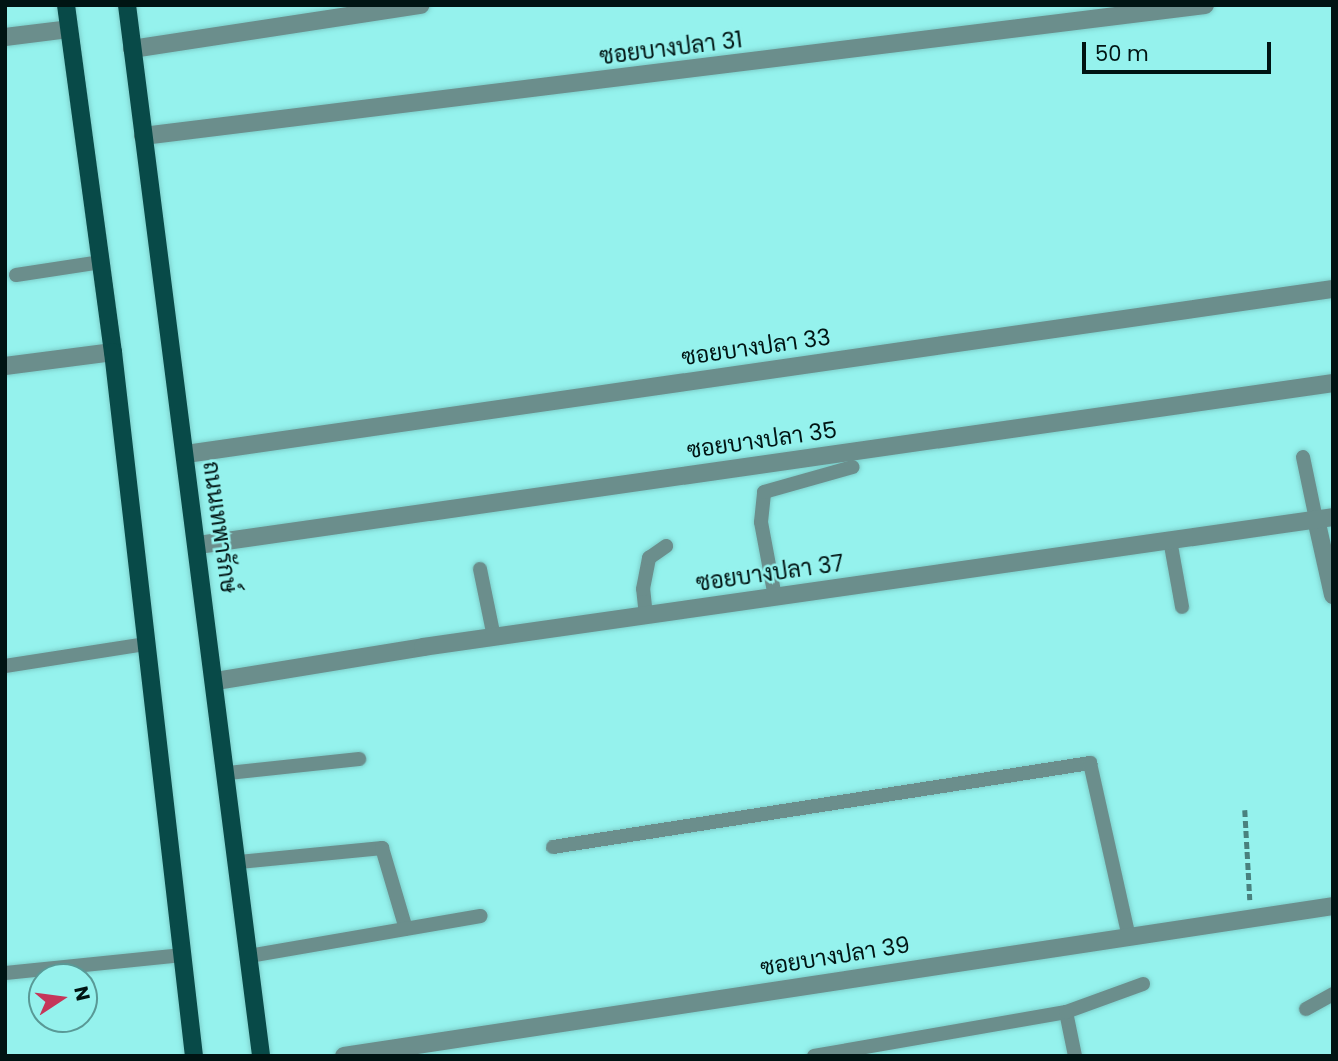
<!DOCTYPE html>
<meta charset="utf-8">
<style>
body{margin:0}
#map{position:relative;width:1338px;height:1061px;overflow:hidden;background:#95f2ed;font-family:Poppins,Sarabun,sans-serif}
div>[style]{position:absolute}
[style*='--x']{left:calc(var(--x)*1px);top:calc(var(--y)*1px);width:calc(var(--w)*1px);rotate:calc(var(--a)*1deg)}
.path>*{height:4.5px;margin-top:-2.25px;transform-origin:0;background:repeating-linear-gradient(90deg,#49817e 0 7px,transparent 0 10.5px)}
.roads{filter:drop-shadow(0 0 2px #7dceca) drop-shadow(0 0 2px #7dceca)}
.lane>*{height:14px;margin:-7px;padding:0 7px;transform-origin:7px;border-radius:7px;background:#6b8e8c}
.street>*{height:18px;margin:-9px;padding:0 9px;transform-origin:9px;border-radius:9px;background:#6b8e8c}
.primary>*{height:18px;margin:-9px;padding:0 9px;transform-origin:9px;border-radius:9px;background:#084a48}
span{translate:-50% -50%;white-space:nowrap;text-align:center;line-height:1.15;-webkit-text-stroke:5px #95f2ed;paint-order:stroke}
.street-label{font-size:23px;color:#001413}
.frame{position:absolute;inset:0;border:7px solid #001413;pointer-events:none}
.north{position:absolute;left:28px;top:963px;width:70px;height:70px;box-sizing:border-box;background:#95f2ed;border:2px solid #599996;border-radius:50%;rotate:77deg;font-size:19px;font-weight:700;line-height:28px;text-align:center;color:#001413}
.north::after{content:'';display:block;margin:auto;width:24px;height:32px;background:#c53659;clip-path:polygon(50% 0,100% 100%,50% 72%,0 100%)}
.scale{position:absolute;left:1082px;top:42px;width:189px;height:32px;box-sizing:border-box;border:4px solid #001413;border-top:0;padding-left:9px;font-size:21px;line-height:24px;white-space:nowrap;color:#001413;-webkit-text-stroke:5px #95f2ed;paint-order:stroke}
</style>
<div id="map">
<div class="path">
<i style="--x:1245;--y:810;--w:90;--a:86.8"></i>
</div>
<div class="roads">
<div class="lane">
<i style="--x:16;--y:275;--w:86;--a:-8.7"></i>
<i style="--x:1303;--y:457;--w:63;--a:78.2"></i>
<i style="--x:1170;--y:540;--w:68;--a:79.8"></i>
<i style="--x:480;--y:569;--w:69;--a:78.4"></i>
<i style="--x:775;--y:597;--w:76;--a:-100.6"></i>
<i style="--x:761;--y:522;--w:30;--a:-84"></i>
<i style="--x:764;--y:492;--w:92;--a:-15.7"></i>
<i style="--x:646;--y:616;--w:27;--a:-96"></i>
<i style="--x:643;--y:589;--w:32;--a:-79"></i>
<i style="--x:649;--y:558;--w:21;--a:-35"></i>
<i style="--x:5;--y:666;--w:143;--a:-8.9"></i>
<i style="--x:228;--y:773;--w:132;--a:-6.1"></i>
<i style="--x:553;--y:847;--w:544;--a:-8.89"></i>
<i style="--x:1090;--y:763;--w:178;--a:77.4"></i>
<i style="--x:239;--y:862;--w:144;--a:-5.6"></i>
<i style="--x:382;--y:848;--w:84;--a:73.5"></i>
<i style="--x:249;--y:956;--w:235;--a:-9.8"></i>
<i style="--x:5;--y:973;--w:179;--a:-5.8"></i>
<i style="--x:1306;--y:1009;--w:31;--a:-29"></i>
<i style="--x:1066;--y:1012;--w:45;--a:78.4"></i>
<i style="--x:814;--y:1056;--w:256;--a:-9.9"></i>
<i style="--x:1066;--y:1012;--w:82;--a:-20"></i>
</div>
<div class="street">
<i style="--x:5;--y:37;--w:64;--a:-7.1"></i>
<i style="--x:132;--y:49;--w:292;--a:-8.7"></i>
<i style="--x:143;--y:136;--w:1070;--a:-7.03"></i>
<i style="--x:5;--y:366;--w:109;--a:-7.4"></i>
<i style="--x:186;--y:454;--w:1159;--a:-8.19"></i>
<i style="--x:1316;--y:519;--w:78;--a:77.4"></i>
<i style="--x:198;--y:545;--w:1147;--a:-8.12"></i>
<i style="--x:216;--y:681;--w:210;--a:-9.3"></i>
<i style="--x:423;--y:647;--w:919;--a:-8.13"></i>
<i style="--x:344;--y:1056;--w:1000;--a:-8.62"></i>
</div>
<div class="primary">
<i style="--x:66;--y:5;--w:350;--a:82.3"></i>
<i style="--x:113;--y:352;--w:709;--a:83.44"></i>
<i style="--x:127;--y:5;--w:1060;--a:82.73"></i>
</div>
</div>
<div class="street-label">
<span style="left:671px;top:48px;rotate:-7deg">ซอยบางปลา 31</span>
<span style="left:756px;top:347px;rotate:-8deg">ซอยบางปลา 33</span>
<span style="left:762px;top:440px;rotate:-8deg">ซอยบางปลา 35</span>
<span style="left:220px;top:527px;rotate:82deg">ถนนเทพารักษ์</span>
<span style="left:770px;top:573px;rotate:-8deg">ซอยบางปลา 37</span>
<span style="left:835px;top:956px;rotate:-9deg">ซอยบางปลา 39</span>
</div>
<div class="frame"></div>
<div class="north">N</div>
<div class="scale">50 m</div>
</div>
